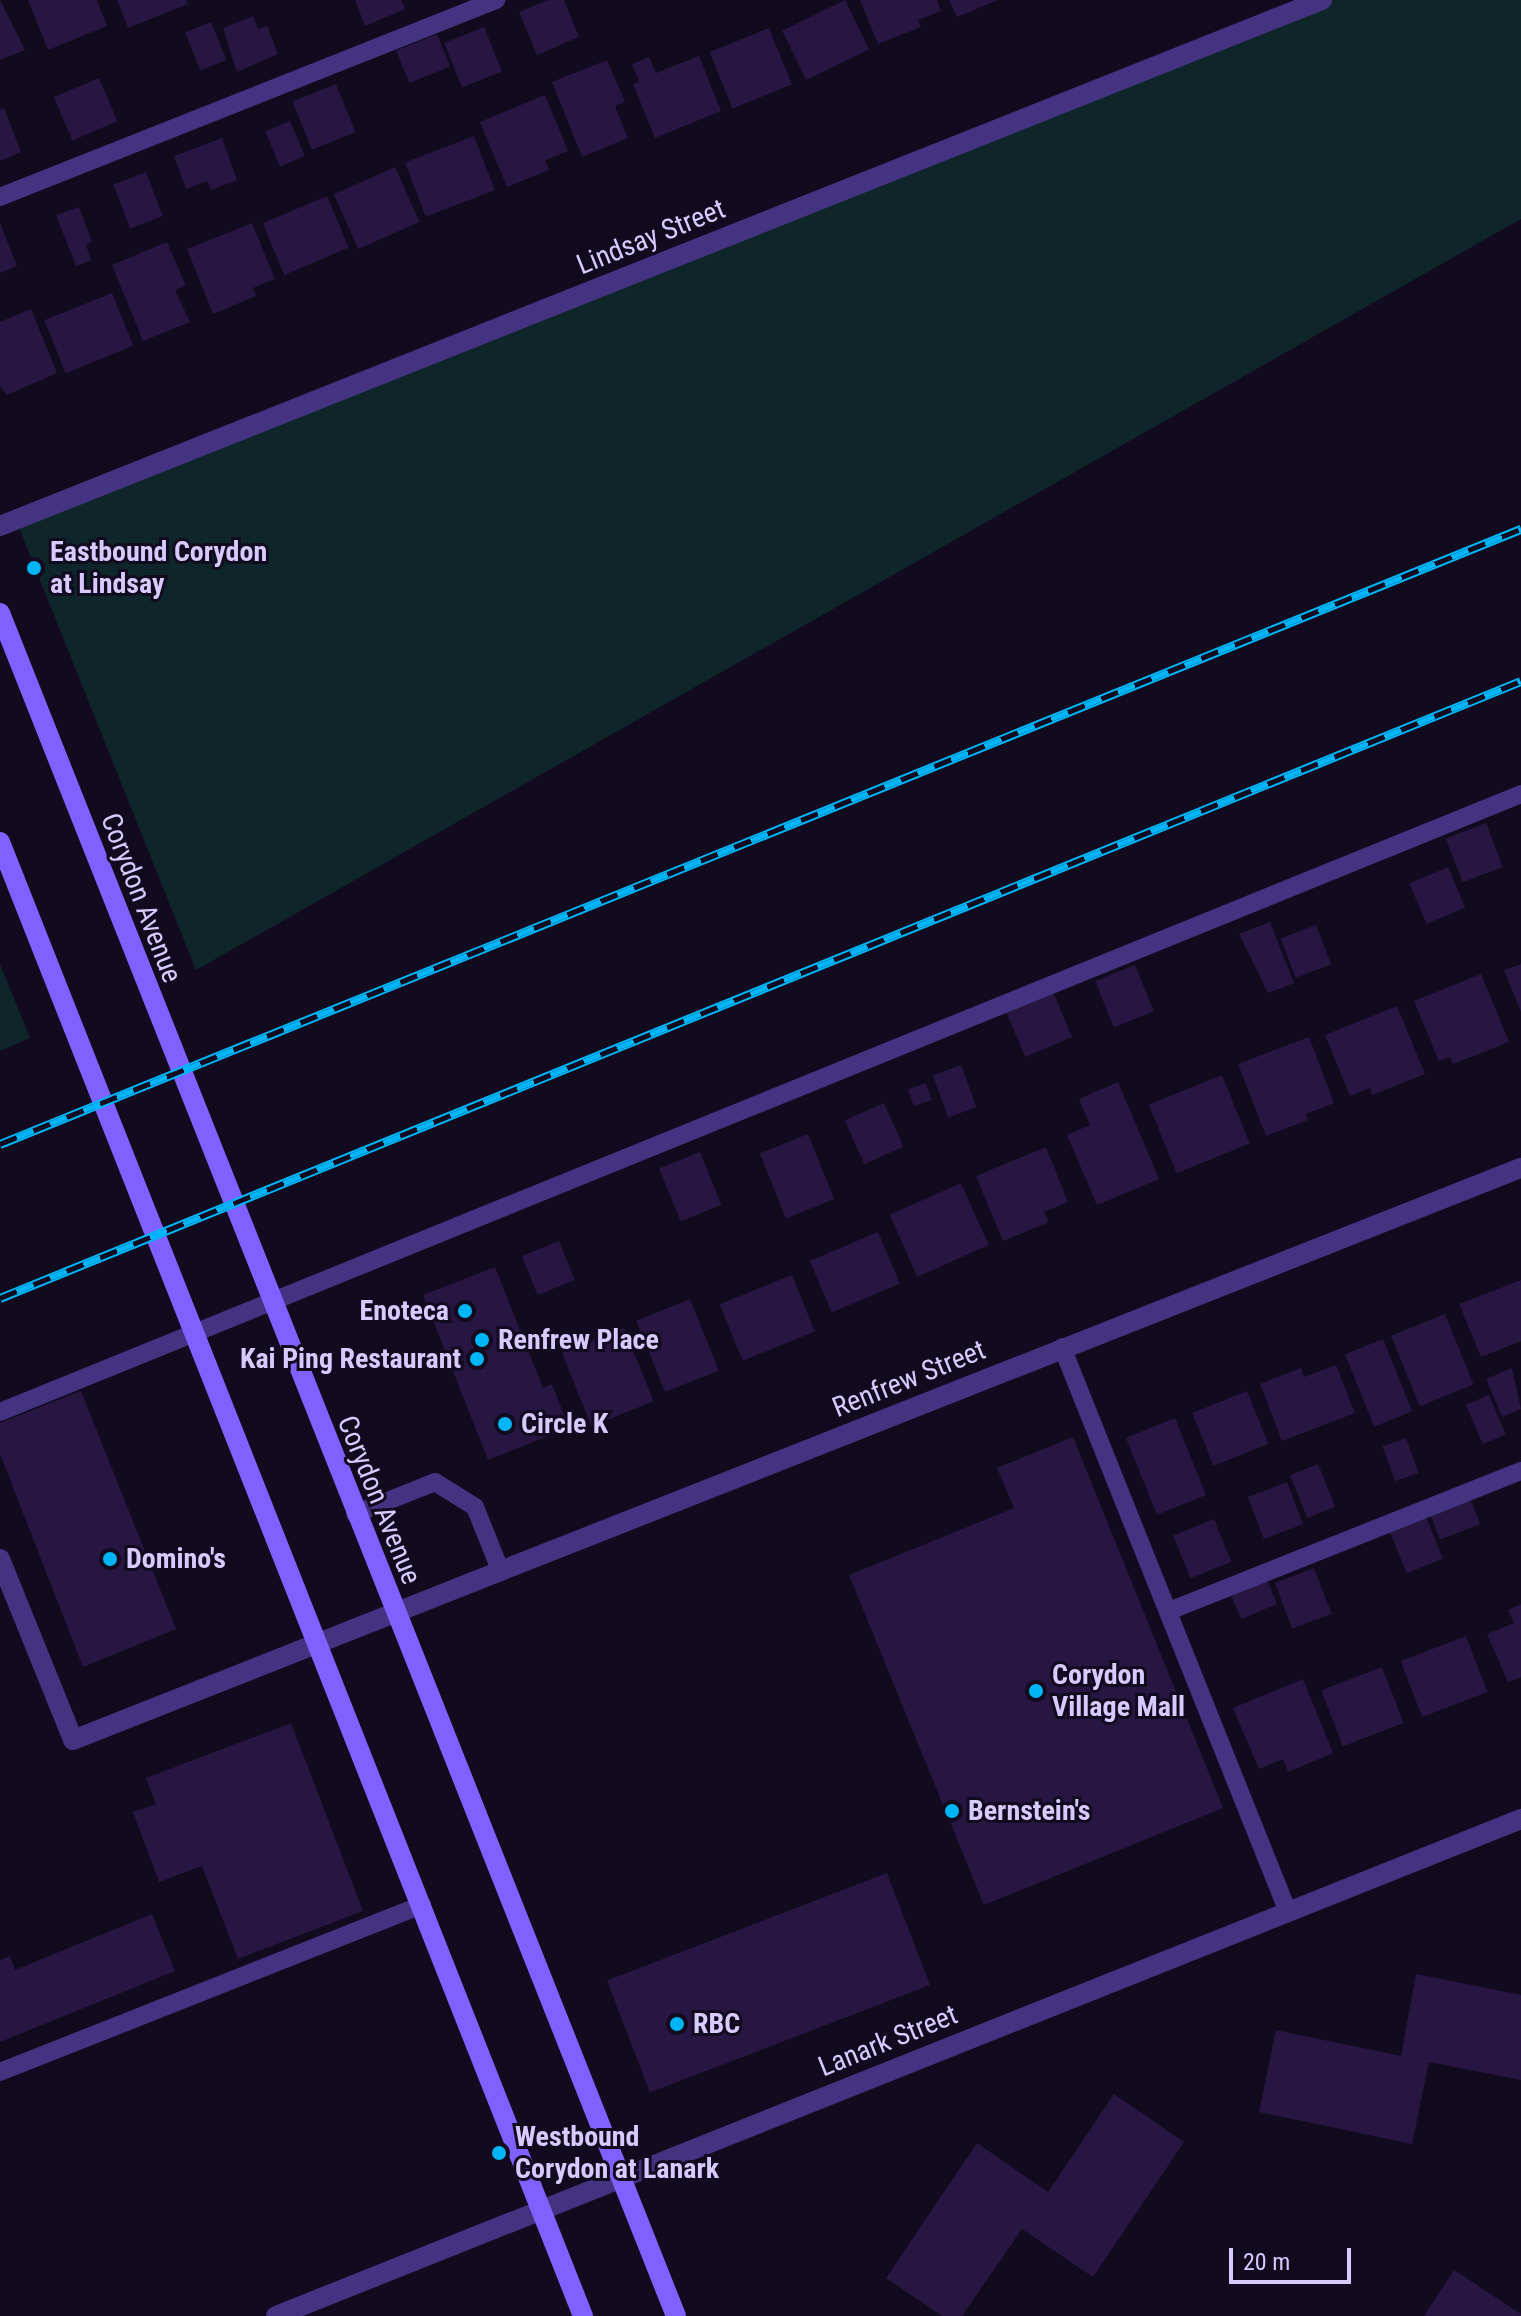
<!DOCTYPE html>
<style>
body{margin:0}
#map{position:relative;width:1521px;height:2316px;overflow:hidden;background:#120b1f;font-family:"Roboto Condensed",sans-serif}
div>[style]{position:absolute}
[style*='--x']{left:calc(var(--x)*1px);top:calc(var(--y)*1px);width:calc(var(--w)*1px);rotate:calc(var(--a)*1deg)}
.green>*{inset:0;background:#0e262a}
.building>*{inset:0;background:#261641;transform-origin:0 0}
.service>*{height:18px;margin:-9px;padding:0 9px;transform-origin:9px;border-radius:9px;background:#433381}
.minor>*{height:20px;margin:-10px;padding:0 10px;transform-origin:10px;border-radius:10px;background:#433381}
.secondary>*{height:20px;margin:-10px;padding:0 10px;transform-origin:10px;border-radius:10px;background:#7e61ff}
.rail>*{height:9px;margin-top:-4.5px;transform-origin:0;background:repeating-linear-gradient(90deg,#120b1f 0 18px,#00b5f5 0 36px);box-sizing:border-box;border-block:2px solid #00b5f5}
.dots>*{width:22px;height:22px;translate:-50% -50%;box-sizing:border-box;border:4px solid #120b1f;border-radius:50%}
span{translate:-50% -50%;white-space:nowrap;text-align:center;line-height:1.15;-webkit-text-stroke:6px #120b1f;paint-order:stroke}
.street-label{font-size:28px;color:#d8caff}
.poi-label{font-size:28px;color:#d8caff;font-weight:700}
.left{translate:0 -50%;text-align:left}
.right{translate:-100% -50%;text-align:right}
.scale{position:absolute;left:1229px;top:2248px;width:122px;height:36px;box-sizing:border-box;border:4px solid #d8caff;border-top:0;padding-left:10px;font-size:24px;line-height:28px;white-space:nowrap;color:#d8caff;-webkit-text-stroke:6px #120b1f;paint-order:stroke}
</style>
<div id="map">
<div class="green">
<i style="clip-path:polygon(1322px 0,1521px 0,1521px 219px,196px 970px,16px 520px)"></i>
<i style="clip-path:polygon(0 964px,30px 1038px,0 1051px)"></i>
</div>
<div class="building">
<i style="clip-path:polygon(0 0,25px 50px,0 60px)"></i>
<i style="clip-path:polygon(28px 0,97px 0,107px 26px,48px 50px)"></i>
<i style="clip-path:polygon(117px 0,186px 0,188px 4px,128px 28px)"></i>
<i style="clip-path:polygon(355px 0,401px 0,405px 9px,365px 26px)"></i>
<i style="clip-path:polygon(548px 0,564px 0,579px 37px,537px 55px,519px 12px)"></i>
<i style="left:845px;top:0;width:55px;height:70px;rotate:64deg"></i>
<i style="clip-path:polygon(860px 0,937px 0,941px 11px,918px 20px,921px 27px,878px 44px)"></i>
<i style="clip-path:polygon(949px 0,998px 0,957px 17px)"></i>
<i style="clip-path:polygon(253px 16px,258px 29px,267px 26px,278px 54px,237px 72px,223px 28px)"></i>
<i style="left:211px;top:22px;width:41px;height:28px;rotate:68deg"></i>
<i style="left:484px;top:27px;width:48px;height:43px;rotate:68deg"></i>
<i style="left:769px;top:28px;width:61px;height:64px;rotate:68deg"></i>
<i style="left:437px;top:34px;width:35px;height:44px;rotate:68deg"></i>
<i style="clip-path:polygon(699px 56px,721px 111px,655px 138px,633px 84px,639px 82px,632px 64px,649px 57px,656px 73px)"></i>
<i style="clip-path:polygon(607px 60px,625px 102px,615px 106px,628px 138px,582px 157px,552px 82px)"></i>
<i style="left:99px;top:78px;width:47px;height:49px;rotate:67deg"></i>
<i style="left:336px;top:84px;width:52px;height:47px;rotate:68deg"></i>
<i style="clip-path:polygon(545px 95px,568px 151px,545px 160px,549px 170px,507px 187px,480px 122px)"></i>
<i style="clip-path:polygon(4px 108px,21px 152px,0 161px,0 109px)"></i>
<i style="left:290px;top:121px;width:38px;height:27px;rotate:67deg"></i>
<i style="left:474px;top:136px;width:58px;height:74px;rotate:69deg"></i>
<i style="clip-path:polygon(222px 138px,237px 180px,211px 190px,207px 181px,186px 189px,174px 156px)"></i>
<i style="left:395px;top:167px;width:60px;height:67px;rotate:66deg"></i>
<i style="left:146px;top:172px;width:47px;height:35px;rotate:69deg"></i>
<i style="left:327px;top:196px;width:56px;height:70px;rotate:67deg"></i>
<i style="clip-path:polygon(79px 207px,92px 242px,86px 245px,91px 260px,76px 266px,56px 215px)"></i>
<i style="clip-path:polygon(0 223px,17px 266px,0 273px)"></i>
<i style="clip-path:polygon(252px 223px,275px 279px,253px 288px,256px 296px,213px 314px,187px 249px)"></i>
<i style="clip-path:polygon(167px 242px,186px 286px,175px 290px,190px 322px,143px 341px,112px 265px)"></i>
<i style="left:112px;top:293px;width:57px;height:73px;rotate:68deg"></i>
<i style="clip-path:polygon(31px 309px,57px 373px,7px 395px,0 386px,0 322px)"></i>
<i style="left:1486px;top:823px;width:47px;height:43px;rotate:69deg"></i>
<i style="left:1448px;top:867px;width:44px;height:42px;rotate:67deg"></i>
<i style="clip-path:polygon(1270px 922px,1294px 983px,1268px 993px,1239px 934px)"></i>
<i style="left:1316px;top:925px;width:42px;height:38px;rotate:69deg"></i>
<i style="clip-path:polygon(1521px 964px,1521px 1012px,1504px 970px)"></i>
<i style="left:1135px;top:965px;width:50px;height:43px;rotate:68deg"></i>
<i style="clip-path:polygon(1481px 974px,1509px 1042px,1453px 1064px,1450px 1057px,1439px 1061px,1414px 1001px)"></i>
<i style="left:1053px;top:992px;width:49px;height:51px;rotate:67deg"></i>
<i style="clip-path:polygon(1397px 1006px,1425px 1074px,1372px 1095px,1370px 1088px,1350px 1096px,1325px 1035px)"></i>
<i style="clip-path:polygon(1309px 1037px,1334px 1103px,1306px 1114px,1308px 1120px,1266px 1136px,1238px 1064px)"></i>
<i style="left:961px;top:1065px;width:45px;height:30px;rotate:70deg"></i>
<i style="left:1222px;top:1075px;width:74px;height:79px;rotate:68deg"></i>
<i style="clip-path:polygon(1118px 1082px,1159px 1179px,1097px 1205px,1067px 1135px,1090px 1125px,1079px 1099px)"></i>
<i style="left:926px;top:1083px;width:18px;height:19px;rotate:71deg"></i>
<i style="left:884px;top:1103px;width:48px;height:43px;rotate:66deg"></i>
<i style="left:808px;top:1134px;width:70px;height:52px;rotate:68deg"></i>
<i style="clip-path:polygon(1046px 1147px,1068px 1202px,1044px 1212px,1049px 1222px,1003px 1241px,976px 1176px)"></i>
<i style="left:700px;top:1152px;width:57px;height:44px;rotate:68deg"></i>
<i style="left:961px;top:1183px;width:68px;height:78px;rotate:66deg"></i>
<i style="left:878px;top:1232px;width:56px;height:74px;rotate:67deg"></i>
<i style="left:559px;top:1241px;width:42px;height:40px;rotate:68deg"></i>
<i style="clip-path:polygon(495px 1267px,543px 1388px,552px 1384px,569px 1428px,488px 1460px,423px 1295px)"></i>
<i style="left:792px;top:1275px;width:61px;height:78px;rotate:68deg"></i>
<i style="clip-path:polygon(1521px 1280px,1521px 1341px,1481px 1357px,1459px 1304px)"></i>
<i style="left:690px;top:1299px;width:77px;height:58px;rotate:68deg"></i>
<i style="left:1445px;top:1314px;width:76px;height:58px;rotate:68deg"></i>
<i style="left:624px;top:1328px;width:79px;height:67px;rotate:68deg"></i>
<i style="left:1383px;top:1339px;width:78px;height:41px;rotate:68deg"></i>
<i style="clip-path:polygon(1336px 1365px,1355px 1413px,1282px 1441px,1260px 1384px,1301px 1368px,1304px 1377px)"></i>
<i style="clip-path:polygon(1512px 1368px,1521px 1409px,1502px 1417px,1486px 1379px)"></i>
<i style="clip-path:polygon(81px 1391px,176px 1629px,83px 1667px,0 1454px,0 1423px)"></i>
<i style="left:1247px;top:1391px;width:57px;height:59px;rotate:68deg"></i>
<i style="left:1489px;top:1395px;width:43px;height:25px;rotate:67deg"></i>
<i style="left:1175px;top:1418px;width:83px;height:53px;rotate:68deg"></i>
<i style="clip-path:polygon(1073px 1437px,1223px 1808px,984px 1905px,849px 1575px,1014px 1508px,997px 1468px)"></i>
<i style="left:1406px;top:1438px;width:37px;height:25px;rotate:70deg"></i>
<i style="left:1318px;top:1464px;width:46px;height:30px;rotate:68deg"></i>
<i style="left:1287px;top:1482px;width:45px;height:42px;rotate:69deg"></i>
<i style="left:1470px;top:1498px;width:28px;height:43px;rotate:69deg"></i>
<i style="left:1426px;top:1517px;width:45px;height:39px;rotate:68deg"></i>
<i style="left:1214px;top:1519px;width:46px;height:44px;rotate:68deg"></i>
<i style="left:1314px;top:1568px;width:49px;height:42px;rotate:69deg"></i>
<i style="left:1267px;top:1580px;width:26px;height:39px;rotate:67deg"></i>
<i style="clip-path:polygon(1521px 1604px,1521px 1677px,1508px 1682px,1487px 1634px,1514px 1623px,1508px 1610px)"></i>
<i style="left:1466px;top:1636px;width:60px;height:70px;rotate:69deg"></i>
<i style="left:1382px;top:1667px;width:60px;height:65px;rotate:69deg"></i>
<i style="clip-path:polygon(1303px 1679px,1333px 1753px,1288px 1772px,1283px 1759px,1259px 1769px,1233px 1708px)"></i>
<i style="clip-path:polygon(291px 1723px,363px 1911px,238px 1959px,202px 1866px,159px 1882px,133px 1812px,156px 1804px,146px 1778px)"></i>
<i style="left:887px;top:1873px;width:120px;height:300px;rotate:69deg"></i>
<i style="clip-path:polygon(152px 1914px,175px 1971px,0 2042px,0 1960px,10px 1956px,15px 1970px)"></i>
<i style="clip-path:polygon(1416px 1974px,1521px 1995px,1521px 2080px,1429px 2062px,1412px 2144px,1259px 2112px,1276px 2030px,1401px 2056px)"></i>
<i style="clip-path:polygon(1114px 2094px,1184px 2142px,1093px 2277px,1022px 2229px,962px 2316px,942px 2316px,886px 2278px,977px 2143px,1048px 2192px)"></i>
<i style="clip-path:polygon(1454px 2270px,1521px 2314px,1521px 2316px,1424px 2316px)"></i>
</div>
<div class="service">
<i style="--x:0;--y:197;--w:534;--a:-21.66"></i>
<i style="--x:1062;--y:1347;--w:609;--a:68.2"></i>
<i style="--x:0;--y:1412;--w:1642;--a:-22.11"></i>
<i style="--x:355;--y:1514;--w:86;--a:-21.8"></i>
<i style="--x:435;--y:1482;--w:47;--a:32"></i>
<i style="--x:475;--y:1507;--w:70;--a:68.2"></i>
<i style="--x:1169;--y:1611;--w:379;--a:-21.7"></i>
<i style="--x:0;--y:2072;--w:454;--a:-21.6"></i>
</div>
<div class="minor">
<i style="--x:0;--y:526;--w:1423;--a:-21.7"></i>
<i style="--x:0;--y:1559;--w:195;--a:68"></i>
<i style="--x:73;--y:1740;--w:1557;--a:-21.56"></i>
<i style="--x:276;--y:2316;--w:1341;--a:-21.76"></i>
</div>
<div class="secondary">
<i style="--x:0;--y:613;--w:1832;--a:68.35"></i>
<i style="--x:0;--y:842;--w:1585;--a:68.42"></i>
</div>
<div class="rail">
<i style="--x:0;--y:1144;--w:1641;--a:-22.02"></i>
<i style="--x:0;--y:1298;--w:1641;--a:-22.08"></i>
</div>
<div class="dots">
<i style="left:34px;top:568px;background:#00b5f5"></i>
<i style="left:465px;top:1311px;background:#00b5f5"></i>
<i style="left:482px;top:1340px;background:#00b5f5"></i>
<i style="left:477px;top:1359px;background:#00b5f5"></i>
<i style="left:505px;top:1424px;background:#00b5f5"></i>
<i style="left:110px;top:1559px;background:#00b5f5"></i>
<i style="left:1036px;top:1691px;background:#00b5f5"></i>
<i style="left:952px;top:1811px;background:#00b5f5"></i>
<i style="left:677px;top:2024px;background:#00b5f5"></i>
<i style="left:499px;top:2153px;background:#00b5f5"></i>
</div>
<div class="street-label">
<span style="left:651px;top:237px;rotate:-22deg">Lindsay Street</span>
<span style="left:141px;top:898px;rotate:69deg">Corydon Avenue</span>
<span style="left:909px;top:1379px;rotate:-22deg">Renfrew Street</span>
<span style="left:379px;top:1500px;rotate:68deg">Corydon Avenue</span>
<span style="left:888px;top:2041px;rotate:-22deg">Lanark Street</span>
</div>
<div class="poi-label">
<span class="left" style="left:50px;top:568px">Eastbound Corydon<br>at Lindsay</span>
<span class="right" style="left:449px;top:1311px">Enoteca</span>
<span class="left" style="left:498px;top:1340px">Renfrew Place</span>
<span class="right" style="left:461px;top:1359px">Kai Ping Restaurant</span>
<span class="left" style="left:521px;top:1424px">Circle K</span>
<span class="left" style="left:126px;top:1559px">Domino's</span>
<span class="left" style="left:1052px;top:1691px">Corydon<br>Village Mall</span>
<span class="left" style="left:968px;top:1811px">Bernstein's</span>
<span class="left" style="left:693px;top:2024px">RBC</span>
<span class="left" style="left:515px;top:2153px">Westbound<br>Corydon at Lanark</span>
</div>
<div class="scale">20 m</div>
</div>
